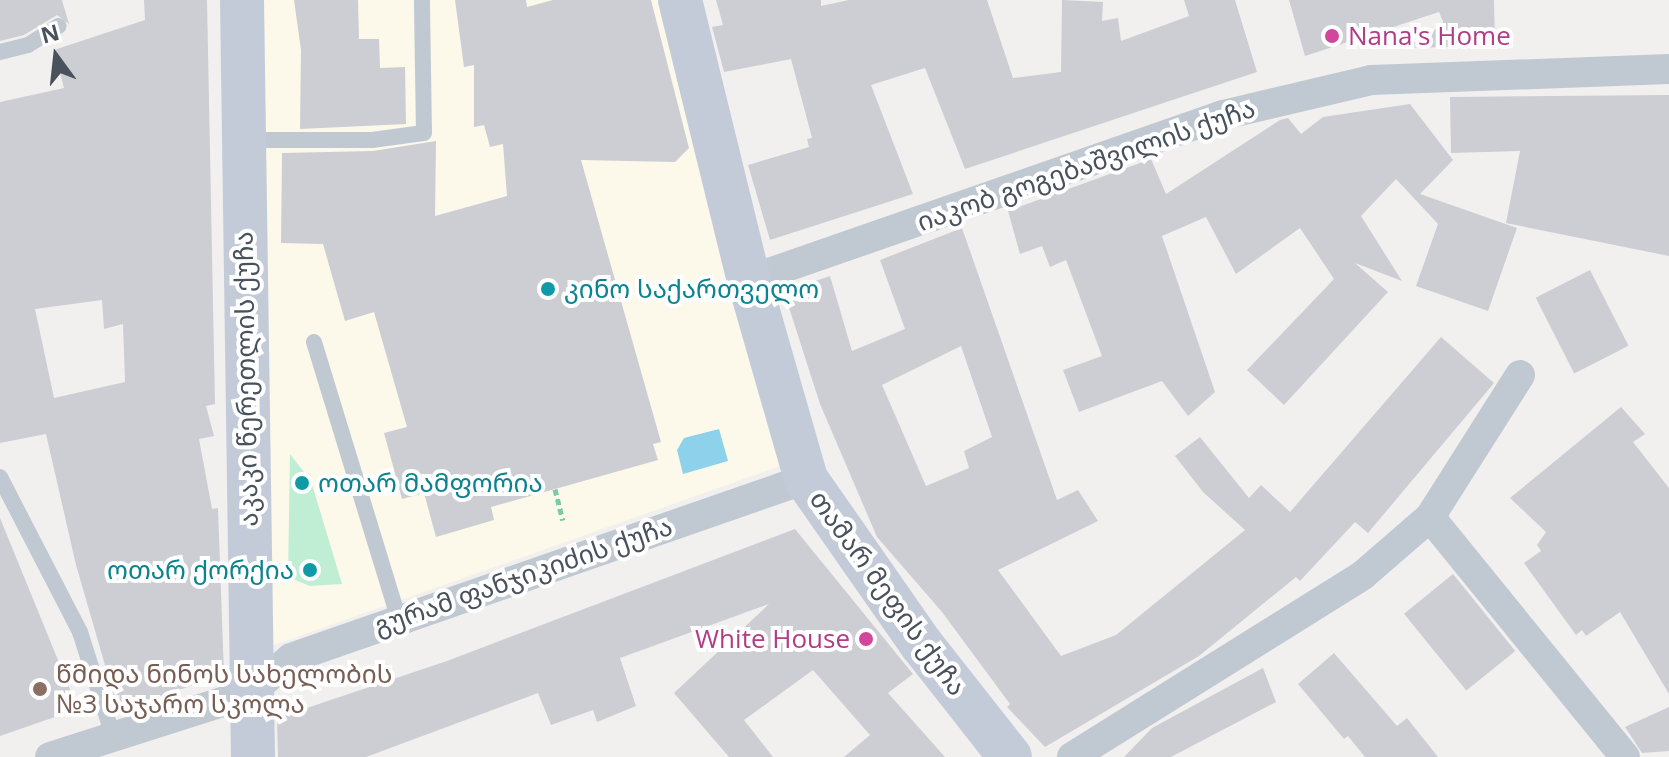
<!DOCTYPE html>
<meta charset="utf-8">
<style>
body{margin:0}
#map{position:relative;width:1669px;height:757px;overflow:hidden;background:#f2f0ef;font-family:"Open Sans","Noto Sans Georgian",sans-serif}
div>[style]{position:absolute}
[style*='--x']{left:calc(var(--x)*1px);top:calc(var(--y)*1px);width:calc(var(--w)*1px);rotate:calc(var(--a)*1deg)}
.commercial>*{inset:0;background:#fcf8ea}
.green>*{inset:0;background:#bfeed4}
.water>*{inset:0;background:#8dd1ea}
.building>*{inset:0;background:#ccced4;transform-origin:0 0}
.path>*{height:5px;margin-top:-2.5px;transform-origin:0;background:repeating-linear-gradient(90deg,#78cba7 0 6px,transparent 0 10px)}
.lane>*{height:16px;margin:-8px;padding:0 8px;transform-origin:8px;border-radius:8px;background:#c0c9d1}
.street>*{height:30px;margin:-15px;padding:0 15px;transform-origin:15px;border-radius:15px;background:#c0c9d1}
.secondary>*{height:44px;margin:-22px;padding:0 22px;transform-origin:22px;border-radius:22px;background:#c3cbd8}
.dots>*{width:22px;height:22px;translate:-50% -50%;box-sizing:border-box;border:4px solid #fff;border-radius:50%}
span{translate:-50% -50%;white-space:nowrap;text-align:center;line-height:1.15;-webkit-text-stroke:8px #fff;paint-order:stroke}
.hotel-label{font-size:26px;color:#b23c85}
.left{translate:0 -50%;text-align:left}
.right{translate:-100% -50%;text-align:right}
.street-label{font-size:26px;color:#48515c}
.culture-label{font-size:26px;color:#0d838f}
.education-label{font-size:26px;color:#785e54}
.north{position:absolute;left:16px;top:16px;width:80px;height:80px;-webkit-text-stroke:6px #fff;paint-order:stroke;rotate:345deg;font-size:22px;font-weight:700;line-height:32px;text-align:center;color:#48515c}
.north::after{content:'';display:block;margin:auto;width:28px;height:36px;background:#48515c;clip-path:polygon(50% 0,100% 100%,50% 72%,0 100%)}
</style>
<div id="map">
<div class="commercial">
<i style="clip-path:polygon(250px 0,671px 0,789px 463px,257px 651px)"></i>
</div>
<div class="green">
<i style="clip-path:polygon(290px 454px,311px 481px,342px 584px,310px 586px,288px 577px)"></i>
</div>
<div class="water">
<i style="clip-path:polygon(719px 429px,728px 461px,683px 474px,677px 450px,684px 438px)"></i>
</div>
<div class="building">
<i style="clip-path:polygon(0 0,62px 0,69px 24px,57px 15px,24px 35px,0 41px)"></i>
<i style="clip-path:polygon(evenodd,144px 0,207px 0,215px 404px,206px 406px,214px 436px,199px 439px,212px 509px,218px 508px,224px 675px,118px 710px,76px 565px,46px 434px,0 443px,0 102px,64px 88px,54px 50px,145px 20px,144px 0,102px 300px,104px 329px,123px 324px,125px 382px,54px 398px,35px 309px,102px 300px)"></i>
<i style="clip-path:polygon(294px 0,358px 0,359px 39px,379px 39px,380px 68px,405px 67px,406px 124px,300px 129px,301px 50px)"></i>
<i style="clip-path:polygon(455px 0,526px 0,527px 7px,553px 0,651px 0,689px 148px,675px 162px,581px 160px,661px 442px,653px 444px,658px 460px,491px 507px,494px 520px,436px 537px,424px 493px,402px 499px,384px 433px,407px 427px,374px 312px,345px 321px,323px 244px,281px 243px,282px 153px,373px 151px,436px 141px,435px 216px,507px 196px,503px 144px,490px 147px,484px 125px,474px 127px,474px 65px,464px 67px)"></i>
<i style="clip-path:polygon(716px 0,821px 0,821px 6px,849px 0,987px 0,1013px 78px,1061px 72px,1062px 0,1103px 2px,1102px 21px,1118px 18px,1121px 41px,1189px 16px,1184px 0,1235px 0,1257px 72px,965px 169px,925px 68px,871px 85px,913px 194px,770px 240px,748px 165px,809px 147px,807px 139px,812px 138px,791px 59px,724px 72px,712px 27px,723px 25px)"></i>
<i style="clip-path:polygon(1289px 0,1494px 0,1495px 46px,1404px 48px,1444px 24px,1439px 12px,1305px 56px)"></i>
<i style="clip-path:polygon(1669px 95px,1669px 256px,1506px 223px,1520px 151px,1451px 153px,1450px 97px)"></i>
<i style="clip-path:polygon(1410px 104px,1453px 160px,1420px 194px,1517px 228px,1488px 311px,1416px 286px,1438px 224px,1396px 179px,1361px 216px,1402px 281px,1355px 263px,1388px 292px,1284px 405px,1247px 370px,1334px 279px,1300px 228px,1236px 274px,1206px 217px,1162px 236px,1215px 392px,1188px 416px,1162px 381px,1079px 412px,1063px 370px,1102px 356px,1066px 260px,1050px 267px,1042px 246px,1020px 254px,1008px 211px,1151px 159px,1166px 194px,1280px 120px,1288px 118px,1301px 134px,1323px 117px)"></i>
<i style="clip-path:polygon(evenodd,962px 228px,1057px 500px,1078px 490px,1098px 521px,998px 570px,1061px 656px,1116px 635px,1245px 530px,1203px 492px,1175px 456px,1200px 437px,1249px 498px,1261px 485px,1290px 512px,1441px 337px,1494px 383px,1368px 533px,1355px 522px,1300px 581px,1296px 577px,1199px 656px,1045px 747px,1007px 707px,1010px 704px,942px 612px,877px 537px,820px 404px,784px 292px,830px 276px,852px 351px,905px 329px,880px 260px,962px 228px,961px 346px,992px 437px,964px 451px,969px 468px,926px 486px,882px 385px,961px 346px)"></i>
<i style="left:1590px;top:270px;width:85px;height:61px;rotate:63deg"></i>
<i style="clip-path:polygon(1621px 407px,1645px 434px,1633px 442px,1669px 488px,1669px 694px,1620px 612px,1586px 636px,1582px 630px,1576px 635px,1524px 563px,1541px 551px,1537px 545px,1546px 532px,1510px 498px)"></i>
<i style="clip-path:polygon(0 518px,78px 709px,0 736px)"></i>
<i style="clip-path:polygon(795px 529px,913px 674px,888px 693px,945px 757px,844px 757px,870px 735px,813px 670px,744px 720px,773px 757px,729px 757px,674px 693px,769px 604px,620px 658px,636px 706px,597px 722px,593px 710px,551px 725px,538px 693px,366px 757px,278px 757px,277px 718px,447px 661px)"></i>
<i style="left:1453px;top:574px;width:99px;height:63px;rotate:51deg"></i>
<i style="clip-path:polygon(1334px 653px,1397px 726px,1407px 718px,1438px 757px,1365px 757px,1348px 736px,1344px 739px,1298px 684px)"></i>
<i style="clip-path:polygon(1263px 668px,1276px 702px,1171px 757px,1124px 757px,1152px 728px)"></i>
<i style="clip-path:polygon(1669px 707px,1669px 751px,1642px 753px,1625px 727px)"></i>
</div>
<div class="path">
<i style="--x:555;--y:489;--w:32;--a:76"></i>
</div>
<div class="lane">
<i style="--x:0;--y:52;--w:29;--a:-14"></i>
<i style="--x:28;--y:45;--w:36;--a:-32"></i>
<i style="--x:245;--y:140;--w:127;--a:0"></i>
<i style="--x:372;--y:140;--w:52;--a:-7.7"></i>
<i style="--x:424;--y:133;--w:133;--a:-90.9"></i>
<i style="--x:314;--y:342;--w:291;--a:73"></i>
<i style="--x:0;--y:477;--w:174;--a:62.7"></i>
<i style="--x:80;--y:632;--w:109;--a:72.4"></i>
</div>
<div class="street">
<i style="--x:749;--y:280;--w:502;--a:-19.19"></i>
<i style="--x:1223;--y:115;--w:152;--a:-13.3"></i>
<i style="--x:1371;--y:80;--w:298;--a:-2.1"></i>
<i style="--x:1430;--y:517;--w:309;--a:50.9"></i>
<i style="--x:50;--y:757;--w:210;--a:-17.7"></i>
<i style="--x:250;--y:693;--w:54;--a:-40.5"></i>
<i style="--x:291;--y:658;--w:545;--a:-19.17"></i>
<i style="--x:1072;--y:757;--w:343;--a:-32"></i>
<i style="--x:1363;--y:575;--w:89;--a:-40.9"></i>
<i style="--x:1430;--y:517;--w:168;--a:-57.6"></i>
</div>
<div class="secondary">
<i style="--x:242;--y:0;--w:757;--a:89.17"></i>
<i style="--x:680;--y:0;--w:288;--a:76.2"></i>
<i style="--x:749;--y:280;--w:207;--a:74"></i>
<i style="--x:806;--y:479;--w:203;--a:55.1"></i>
<i style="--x:922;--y:645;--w:142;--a:51.8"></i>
</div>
<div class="dots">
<i style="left:1332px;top:36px;background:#d1479c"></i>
<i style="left:548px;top:289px;background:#0f9aa8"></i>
<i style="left:302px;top:483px;background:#0f9aa8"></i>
<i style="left:310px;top:570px;background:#0f9aa8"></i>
<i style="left:866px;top:639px;background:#d1479c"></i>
<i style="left:40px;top:689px;background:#8d6e63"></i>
</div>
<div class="hotel-label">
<span class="left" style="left:1348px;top:36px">Nana's Home</span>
<span class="right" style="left:850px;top:639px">White House</span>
</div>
<div class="street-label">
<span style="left:1086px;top:165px;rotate:-19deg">იაკობ გოგებაშვილის ქუჩა</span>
<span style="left:246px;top:379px;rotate:-91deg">აკაკი წერეთლის ქუჩა</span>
<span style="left:523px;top:576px;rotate:-19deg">გურამ ფანჯიკიძის ქუჩა</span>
<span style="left:888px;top:593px;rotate:54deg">თამარ მეფის ქუჩა</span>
</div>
<div class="culture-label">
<span class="left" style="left:564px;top:289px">კინო საქართველო</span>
<span class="left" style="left:318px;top:483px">ოთარ მამფორია</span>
<span class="right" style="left:294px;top:570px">ოთარ ქორქია</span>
</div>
<div class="education-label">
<span class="left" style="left:56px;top:689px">წმიდა ნინოს სახელობის<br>№3 საჯარო სკოლა</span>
</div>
<div class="north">N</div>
</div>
